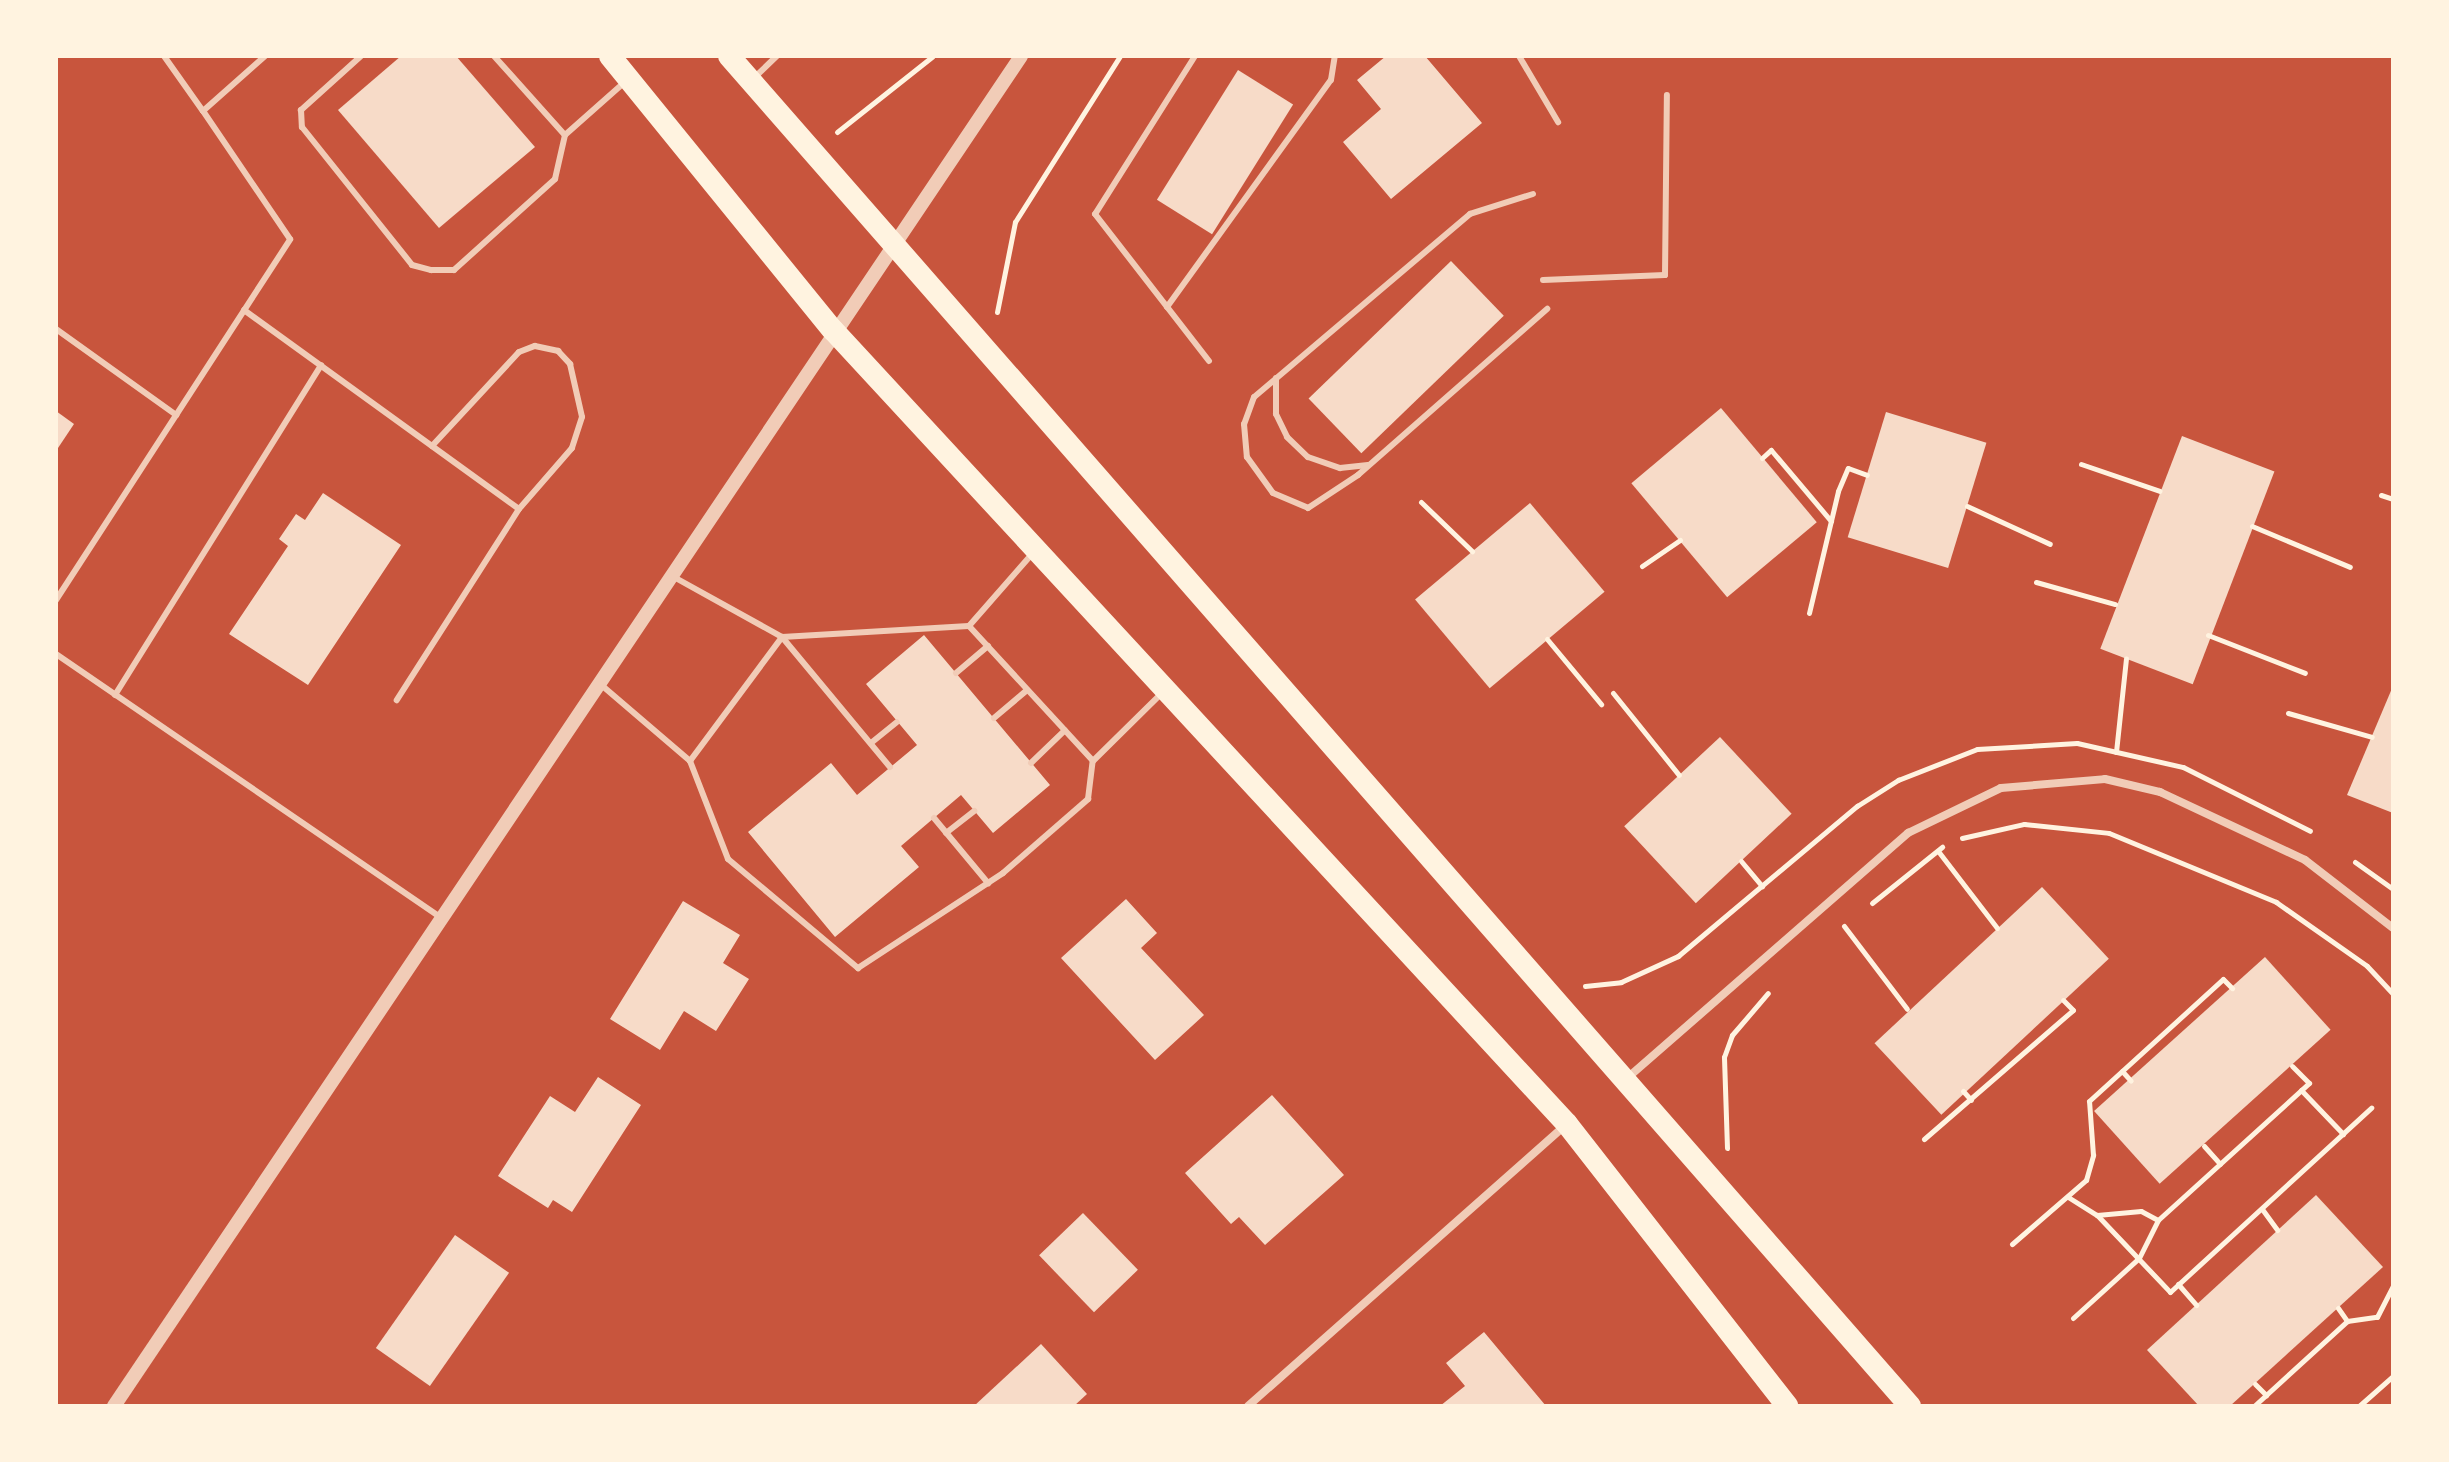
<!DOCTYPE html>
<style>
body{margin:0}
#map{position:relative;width:2449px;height:1462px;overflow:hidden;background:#c8553d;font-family:"PT Sans Narrow",sans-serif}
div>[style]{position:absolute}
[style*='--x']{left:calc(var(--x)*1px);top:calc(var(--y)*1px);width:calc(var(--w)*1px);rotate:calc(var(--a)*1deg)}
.building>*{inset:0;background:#f7dbc8;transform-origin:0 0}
.path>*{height:5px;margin:-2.5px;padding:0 2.5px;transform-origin:2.5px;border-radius:2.5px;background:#fff3e0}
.service>*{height:6px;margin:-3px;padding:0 3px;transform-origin:3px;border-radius:3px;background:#f1ccb7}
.minor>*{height:8px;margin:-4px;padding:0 4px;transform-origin:4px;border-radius:4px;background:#f1ccb7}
.tertiary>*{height:14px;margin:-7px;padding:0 7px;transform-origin:7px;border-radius:7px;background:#f1ccb7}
.trunk>*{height:22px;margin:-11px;padding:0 11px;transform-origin:11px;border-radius:11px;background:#fff3e0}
span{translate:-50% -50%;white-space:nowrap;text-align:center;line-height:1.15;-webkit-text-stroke:8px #fff3e0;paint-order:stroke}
.frame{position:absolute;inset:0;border:58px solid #fff3e0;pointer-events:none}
</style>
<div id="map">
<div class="building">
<i style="clip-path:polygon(401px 56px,456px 56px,535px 147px,439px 228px,338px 110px)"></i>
<i style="clip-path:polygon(1386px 56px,1425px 56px,1482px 123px,1391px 199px,1343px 142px,1381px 109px,1357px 80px)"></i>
<i style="left:1238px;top:70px;width:65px;height:153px;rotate:32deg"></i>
<i style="left:1451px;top:261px;width:76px;height:198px;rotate:46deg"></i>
<i style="left:1721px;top:408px;width:149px;height:117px;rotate:50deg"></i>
<i style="clip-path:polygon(56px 411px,74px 424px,56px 451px)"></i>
<i style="left:1886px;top:412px;width:105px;height:131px;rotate:17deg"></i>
<i style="left:2182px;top:436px;width:99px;height:228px;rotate:21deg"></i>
<i style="clip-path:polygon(323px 493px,401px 545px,308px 685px,229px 634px,288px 546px,279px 539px,296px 514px,305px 520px)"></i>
<i style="left:1530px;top:503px;width:116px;height:150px;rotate:50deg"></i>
<i style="clip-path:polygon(924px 635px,1050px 785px,993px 833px,961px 795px,901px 846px,919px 867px,835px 937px,748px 832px,831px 763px,857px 795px,917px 745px,866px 684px)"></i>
<i style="clip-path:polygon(2393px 686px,2393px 813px,2347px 795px)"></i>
<i style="left:1720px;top:737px;width:105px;height:131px;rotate:47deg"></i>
<i style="left:2042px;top:887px;width:98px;height:229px;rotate:47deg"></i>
<i style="clip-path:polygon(1126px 899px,1157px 933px,1141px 948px,1204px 1015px,1155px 1060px,1061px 958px)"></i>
<i style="clip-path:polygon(683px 901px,740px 935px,723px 963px,749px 979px,716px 1031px,684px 1011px,660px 1050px,610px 1019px)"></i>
<i style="left:2265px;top:957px;width:98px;height:230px;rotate:48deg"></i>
<i style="clip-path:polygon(598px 1077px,641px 1105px,572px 1212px,553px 1200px,548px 1208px,498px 1176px,550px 1096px,575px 1112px)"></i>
<i style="clip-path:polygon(1272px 1095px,1344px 1175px,1265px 1245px,1239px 1217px,1231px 1224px,1185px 1173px)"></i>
<i style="clip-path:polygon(2316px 1195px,2383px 1267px,2230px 1406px,2199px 1406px,2147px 1350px)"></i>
<i style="left:1083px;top:1213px;width:79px;height:61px;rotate:46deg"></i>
<i style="left:455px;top:1235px;width:66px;height:138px;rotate:35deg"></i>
<i style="clip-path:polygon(1484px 1332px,1546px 1406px,1440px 1406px,1465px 1386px,1446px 1363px)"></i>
<i style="clip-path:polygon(1041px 1344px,1087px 1394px,1074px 1406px,974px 1406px)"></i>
</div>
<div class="path">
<i style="--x:837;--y:132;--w:122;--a:-38.4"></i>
<i style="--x:997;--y:312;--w:92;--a:-78.7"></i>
<i style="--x:1015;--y:222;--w:196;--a:-57.7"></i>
<i style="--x:1762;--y:458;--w:12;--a:-42"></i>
<i style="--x:1771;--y:450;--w:93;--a:49.8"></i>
<i style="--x:2081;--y:464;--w:83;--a:18.9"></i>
<i style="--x:2381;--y:495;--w:13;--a:18"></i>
<i style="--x:1421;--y:502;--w:71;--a:43.9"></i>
<i style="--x:1967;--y:506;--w:91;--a:24.6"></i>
<i style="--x:2252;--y:526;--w:106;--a:22.7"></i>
<i style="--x:1642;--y:566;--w:46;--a:-34.4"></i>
<i style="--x:2036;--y:582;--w:82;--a:15.6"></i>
<i style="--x:1809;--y:613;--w:125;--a:-76.6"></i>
<i style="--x:1838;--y:491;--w:25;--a:-67"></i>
<i style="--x:1848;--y:468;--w:20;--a:20"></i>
<i style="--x:2208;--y:635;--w:104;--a:21.4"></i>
<i style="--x:1547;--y:639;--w:85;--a:50.3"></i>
<i style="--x:1613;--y:693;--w:105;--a:51.2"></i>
<i style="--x:2288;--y:713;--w:87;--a:15.9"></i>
<i style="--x:2116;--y:752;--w:94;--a:-83.9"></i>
<i style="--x:1962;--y:838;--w:64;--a:-12.7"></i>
<i style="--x:2024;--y:824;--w:85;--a:6"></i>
<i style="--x:2109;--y:833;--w:181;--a:22.4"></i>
<i style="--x:2276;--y:902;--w:111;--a:35.1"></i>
<i style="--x:2367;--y:966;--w:38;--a:47"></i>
<i style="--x:1938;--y:851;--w:97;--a:52.5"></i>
<i style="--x:1741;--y:861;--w:33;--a:50"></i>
<i style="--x:2355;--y:862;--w:47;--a:35.4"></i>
<i style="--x:1872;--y:903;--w:90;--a:-38.7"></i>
<i style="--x:1844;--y:926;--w:104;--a:52.8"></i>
<i style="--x:1585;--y:986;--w:36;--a:-6"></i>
<i style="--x:1621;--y:982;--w:63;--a:-24.5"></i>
<i style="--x:1678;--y:956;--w:234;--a:-40"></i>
<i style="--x:1857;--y:806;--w:49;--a:-32.4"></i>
<i style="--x:1898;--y:780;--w:85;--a:-21.4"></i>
<i style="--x:1977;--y:749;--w:100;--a:-3.4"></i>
<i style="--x:2077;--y:743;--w:109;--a:12.8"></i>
<i style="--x:2183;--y:767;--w:142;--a:26.7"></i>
<i style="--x:2122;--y:1071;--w:13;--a:48"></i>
<i style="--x:2301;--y:1090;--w:61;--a:46.3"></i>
<i style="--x:1963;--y:1091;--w:12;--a:48"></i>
<i style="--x:1924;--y:1139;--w:197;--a:-40.9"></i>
<i style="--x:2073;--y:1010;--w:14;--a:-135"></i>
<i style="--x:2204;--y:1146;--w:24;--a:48"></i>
<i style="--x:1727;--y:1148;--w:91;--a:-91.9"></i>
<i style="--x:1724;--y:1057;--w:23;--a:-70"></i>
<i style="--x:1732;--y:1035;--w:55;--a:-49.4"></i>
<i style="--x:2068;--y:1197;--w:34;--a:32"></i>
<i style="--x:2097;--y:1215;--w:106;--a:46.5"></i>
<i style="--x:2170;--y:1292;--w:273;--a:-42.5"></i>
<i style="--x:2262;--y:1209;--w:26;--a:54"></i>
<i style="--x:2097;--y:1215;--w:44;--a:-5.2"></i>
<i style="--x:2141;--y:1211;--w:19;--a:28"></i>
<i style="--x:2012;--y:1244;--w:98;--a:-40.9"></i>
<i style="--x:2086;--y:1180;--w:26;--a:-74"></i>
<i style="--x:2093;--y:1155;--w:54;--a:-94.2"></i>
<i style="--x:2089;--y:1101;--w:181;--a:-42.3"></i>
<i style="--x:2223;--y:979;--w:13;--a:45"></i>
<i style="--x:2178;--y:1284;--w:28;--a:49"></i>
<i style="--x:2338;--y:1308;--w:16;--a:55"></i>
<i style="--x:2073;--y:1318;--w:89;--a:-42.3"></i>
<i style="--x:2139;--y:1258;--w:42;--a:-63.4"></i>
<i style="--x:2158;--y:1220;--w:204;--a:-42.2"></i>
<i style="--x:2309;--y:1083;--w:24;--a:-135"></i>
<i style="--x:2255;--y:1384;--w:16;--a:45"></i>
<i style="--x:2254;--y:1406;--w:126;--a:-42.4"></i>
<i style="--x:2347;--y:1321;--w:30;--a:-8"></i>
<i style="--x:2377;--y:1317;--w:35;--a:-63"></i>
<i style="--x:2359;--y:1406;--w:45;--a:-41.4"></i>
</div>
<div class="service">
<i style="--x:164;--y:56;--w:67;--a:54.7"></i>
<i style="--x:361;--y:56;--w:81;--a:138"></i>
<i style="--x:301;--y:110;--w:17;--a:87"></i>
<i style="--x:302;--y:127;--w:176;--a:51.4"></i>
<i style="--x:412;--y:265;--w:20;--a:15"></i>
<i style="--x:431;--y:270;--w:23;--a:0"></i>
<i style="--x:454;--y:270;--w:136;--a:-42"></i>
<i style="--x:555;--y:179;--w:45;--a:-77.2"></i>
<i style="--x:565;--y:135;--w:81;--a:-41.5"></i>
<i style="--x:494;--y:56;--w:106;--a:48.1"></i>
<i style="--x:1195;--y:56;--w:187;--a:122.3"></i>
<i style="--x:1095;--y:214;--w:186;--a:52.2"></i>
<i style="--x:1519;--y:56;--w:77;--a:59.4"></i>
<i style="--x:754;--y:78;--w:32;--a:-44"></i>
<i style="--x:1533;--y:194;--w:66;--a:162.4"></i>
<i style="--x:1470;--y:214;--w:283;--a:139.7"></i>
<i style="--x:1254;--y:397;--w:29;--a:110"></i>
<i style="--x:1244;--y:424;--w:33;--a:85"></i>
<i style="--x:1247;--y:457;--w:44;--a:54.2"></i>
<i style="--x:1273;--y:493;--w:38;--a:23"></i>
<i style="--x:1308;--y:508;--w:60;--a:-33.4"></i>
<i style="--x:1358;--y:475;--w:252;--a:-41.3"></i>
<i style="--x:1543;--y:280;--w:122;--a:-2.3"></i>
<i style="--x:1665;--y:275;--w:180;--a:-89.4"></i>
<i style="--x:1167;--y:307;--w:280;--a:-54.2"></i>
<i style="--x:1331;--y:80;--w:24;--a:-81"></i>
<i style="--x:244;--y:310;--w:339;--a:35.9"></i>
<i style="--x:519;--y:509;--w:227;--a:122.6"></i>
<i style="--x:56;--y:329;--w:148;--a:35.6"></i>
<i style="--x:1276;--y:378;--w:36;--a:90"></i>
<i style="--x:1276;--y:414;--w:25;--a:64"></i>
<i style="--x:1287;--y:437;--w:29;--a:44"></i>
<i style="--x:1308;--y:457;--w:34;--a:19"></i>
<i style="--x:1340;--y:468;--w:28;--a:-6"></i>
<i style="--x:432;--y:446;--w:128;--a:-47.2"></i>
<i style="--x:519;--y:352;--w:17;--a:-21"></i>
<i style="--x:535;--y:346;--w:24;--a:12"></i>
<i style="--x:558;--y:351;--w:18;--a:47"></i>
<i style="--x:570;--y:364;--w:54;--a:77.2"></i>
<i style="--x:582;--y:417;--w:33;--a:108"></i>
<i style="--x:572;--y:448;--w:81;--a:131"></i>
<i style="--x:672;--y:576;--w:126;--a:29"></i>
<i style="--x:782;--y:637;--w:187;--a:-3.4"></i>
<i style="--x:969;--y:626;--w:183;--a:47.4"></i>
<i style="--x:56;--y:600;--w:430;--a:-57"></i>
<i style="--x:290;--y:239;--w:155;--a:-124.2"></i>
<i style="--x:203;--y:111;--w:83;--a:-41.6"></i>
<i style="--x:969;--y:626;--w:96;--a:-48.8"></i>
<i style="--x:56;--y:654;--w:465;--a:34.4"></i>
<i style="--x:956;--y:673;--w:42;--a:-40.2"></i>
<i style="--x:599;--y:683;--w:120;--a:40.6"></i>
<i style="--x:690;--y:761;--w:105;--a:68.8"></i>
<i style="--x:728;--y:859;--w:170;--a:40"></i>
<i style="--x:858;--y:968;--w:173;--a:-33.2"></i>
<i style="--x:1003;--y:873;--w:113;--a:-41"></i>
<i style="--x:1088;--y:799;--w:38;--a:-83"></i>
<i style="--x:1093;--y:761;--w:98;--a:-44.6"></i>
<i style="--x:115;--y:695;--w:389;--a:-58"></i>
<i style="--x:994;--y:718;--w:42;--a:-40.2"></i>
<i style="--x:871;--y:743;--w:33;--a:-39"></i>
<i style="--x:690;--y:761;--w:154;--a:-53.4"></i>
<i style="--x:782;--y:637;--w:169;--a:50.3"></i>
<i style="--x:1031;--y:763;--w:47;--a:-44.1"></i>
<i style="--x:934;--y:818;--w:85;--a:50.3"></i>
<i style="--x:946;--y:833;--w:36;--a:-38"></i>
</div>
<div class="minor">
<i style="--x:1625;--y:1080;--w:376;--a:-41.1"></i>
<i style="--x:1908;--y:833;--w:103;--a:-25.8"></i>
<i style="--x:2001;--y:788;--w:104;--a:-4.9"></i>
<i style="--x:2105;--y:779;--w:57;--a:13.3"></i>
<i style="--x:2160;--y:792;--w:160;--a:25.1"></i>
<i style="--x:2305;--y:860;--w:111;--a:37.7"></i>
<i style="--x:1248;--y:1406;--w:424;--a:-41.5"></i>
</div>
<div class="tertiary">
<i style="--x:114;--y:1406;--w:1626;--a:-56.1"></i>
</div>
<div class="trunk">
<i style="--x:610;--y:56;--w:353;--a:50.9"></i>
<i style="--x:833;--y:330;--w:1081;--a:47.25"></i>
<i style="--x:1567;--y:1124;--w:358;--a:52"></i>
<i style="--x:729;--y:56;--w:1794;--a:48.82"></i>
</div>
<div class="frame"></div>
</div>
